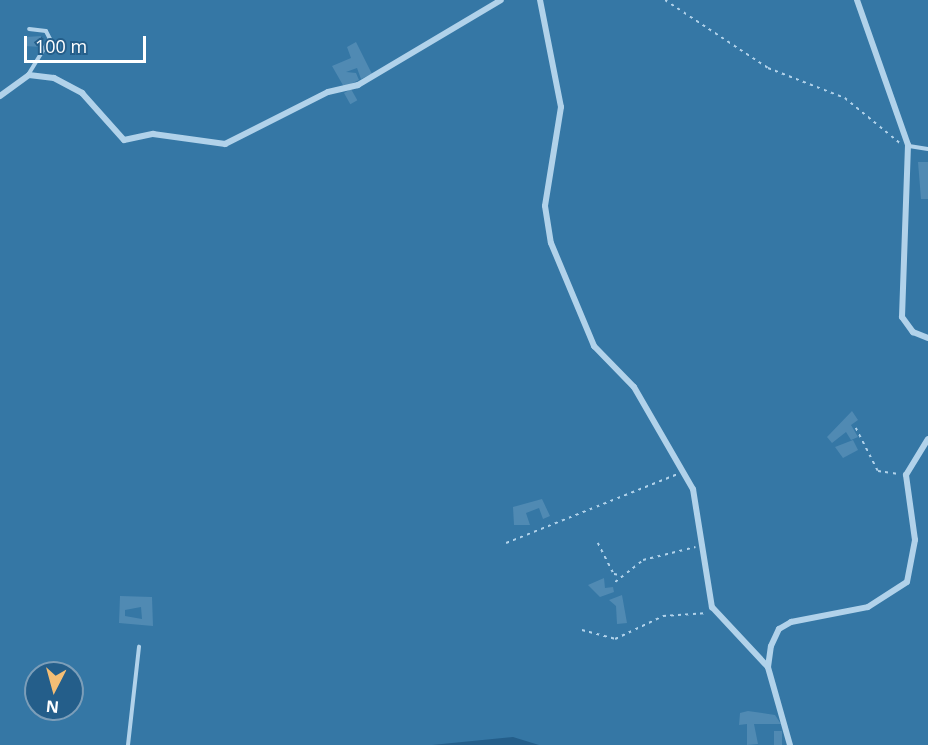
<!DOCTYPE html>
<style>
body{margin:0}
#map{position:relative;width:928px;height:745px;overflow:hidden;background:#245e8a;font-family:"Open Sans",sans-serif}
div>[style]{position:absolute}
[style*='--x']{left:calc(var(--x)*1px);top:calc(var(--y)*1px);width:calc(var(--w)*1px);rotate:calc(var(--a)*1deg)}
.green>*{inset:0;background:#3577a5}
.building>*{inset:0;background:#508ab3;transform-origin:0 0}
.path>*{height:1.5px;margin-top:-0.75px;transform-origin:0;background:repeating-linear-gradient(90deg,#b1d2ea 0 3px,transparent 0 7.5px)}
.lane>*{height:4px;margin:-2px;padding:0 2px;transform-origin:2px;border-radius:2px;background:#b1d2ea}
.street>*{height:6px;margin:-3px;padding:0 3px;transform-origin:3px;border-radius:3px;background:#b1d2ea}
span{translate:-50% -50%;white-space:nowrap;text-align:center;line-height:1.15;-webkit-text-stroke:4.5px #245e8a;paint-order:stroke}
.north{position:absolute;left:24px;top:661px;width:60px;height:60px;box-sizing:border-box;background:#245e8a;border:2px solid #7c9eb9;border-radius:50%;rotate:186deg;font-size:16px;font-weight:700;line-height:24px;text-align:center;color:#fff}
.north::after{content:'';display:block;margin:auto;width:21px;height:27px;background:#f4be75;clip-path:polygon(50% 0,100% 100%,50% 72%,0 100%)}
.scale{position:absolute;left:24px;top:36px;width:122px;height:27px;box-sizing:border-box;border:3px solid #fff;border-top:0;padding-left:8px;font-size:18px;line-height:21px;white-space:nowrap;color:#fff;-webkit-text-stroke:4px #245e8a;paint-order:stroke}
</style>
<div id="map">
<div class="green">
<i style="clip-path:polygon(evenodd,0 0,928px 0,928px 745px,539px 745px,513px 737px,432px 745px,0 745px,0 0,36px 673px,72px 673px,72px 709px,36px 709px,36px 673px)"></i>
</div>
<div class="building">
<i style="clip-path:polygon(41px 36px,40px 47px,25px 46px,26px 37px)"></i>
<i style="clip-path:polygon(356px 42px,372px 74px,361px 79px,357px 68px,346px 72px,356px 73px,359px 80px,344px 87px,332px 66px,351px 58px,347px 47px)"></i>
<i style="left:351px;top:89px;width:13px;height:8px;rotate:61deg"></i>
<i style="clip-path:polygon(918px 162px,928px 162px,928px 199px,921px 199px)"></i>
<i style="clip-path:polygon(852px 411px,858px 420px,851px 425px,858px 437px,851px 440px,846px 432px,832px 443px,827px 437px)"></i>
<i style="clip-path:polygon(853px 440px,858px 450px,843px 458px,835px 447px)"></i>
<i style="clip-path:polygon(542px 499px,550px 516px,543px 519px,539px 508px,526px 513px,530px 525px,514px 525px,513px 507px)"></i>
<i style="clip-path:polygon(604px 578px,605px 588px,613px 587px,614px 592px,600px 597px,588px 585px)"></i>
<i style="clip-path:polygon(622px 595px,627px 623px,617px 624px,616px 606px,609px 600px)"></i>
<i style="clip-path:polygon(evenodd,120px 596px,152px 597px,153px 626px,119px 623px,120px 596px,141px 607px,142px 619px,125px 616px,125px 610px,141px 607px)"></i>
<i style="clip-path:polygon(748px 711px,775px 715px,781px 724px,754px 724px,758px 744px,747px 745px,747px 724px,739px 725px,740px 713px)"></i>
<i style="left:774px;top:731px;width:8px;height:14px"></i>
</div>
<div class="path">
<i style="--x:665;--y:0;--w:123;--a:33.4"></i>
<i style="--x:768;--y:68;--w:83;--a:21.3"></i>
<i style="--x:845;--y:98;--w:71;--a:39.3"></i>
<i style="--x:856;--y:428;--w:48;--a:62.9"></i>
<i style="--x:878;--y:471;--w:21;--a:8"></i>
<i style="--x:506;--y:543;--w:185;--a:-21.9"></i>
<i style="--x:598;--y:543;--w:35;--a:63"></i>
<i style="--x:614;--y:574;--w:6;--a:9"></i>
<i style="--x:615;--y:582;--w:36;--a:-38"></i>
<i style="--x:643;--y:560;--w:54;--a:-14"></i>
<i style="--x:582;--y:630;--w:34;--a:15"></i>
<i style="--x:615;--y:639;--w:53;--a:-25.6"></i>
<i style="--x:663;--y:616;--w:45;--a:-3.8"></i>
</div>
<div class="lane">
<i style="--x:28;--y:75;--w:42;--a:-58.6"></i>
<i style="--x:50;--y:39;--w:9;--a:-117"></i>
<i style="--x:46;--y:31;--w:17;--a:-173"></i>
<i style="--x:909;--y:146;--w:19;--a:9"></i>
<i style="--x:128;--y:745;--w:99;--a:-83.6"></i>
</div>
<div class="street">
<i style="--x:540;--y:0;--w:109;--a:78.9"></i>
<i style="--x:561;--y:107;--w:100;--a:99.2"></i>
<i style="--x:545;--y:206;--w:37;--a:81"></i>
<i style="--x:551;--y:243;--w:112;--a:67.3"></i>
<i style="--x:594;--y:346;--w:57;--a:45.7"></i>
<i style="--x:634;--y:387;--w:118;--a:60"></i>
<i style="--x:693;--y:489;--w:120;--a:80.9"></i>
<i style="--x:712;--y:607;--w:82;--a:47"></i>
<i style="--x:857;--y:0;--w:154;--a:70.6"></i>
<i style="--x:908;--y:145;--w:172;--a:92"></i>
<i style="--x:902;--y:317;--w:19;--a:54"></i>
<i style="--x:913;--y:332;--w:16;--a:22"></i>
<i style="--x:0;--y:96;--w:36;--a:-36"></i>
<i style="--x:29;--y:75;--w:25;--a:7"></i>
<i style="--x:54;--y:78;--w:32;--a:28"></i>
<i style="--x:82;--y:93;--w:63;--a:48.2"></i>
<i style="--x:124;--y:140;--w:30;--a:-12"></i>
<i style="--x:153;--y:134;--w:73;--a:7.9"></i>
<i style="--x:225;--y:144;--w:115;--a:-26.8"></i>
<i style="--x:328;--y:92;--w:31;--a:-13"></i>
<i style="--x:358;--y:85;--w:166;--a:-30.7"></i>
<i style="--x:790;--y:745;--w:81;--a:-105.8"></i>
<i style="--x:768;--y:667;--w:21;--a:-82"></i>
<i style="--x:771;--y:646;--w:19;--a:-65"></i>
<i style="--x:779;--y:629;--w:14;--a:-30"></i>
<i style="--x:791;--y:622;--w:78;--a:-11"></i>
<i style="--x:868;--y:607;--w:46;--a:-32.7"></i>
<i style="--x:907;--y:582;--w:43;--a:-79.2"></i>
<i style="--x:915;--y:540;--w:66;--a:-97.9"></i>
<i style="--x:906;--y:475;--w:42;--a:-58.6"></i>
</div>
<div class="north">N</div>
<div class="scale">100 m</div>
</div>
